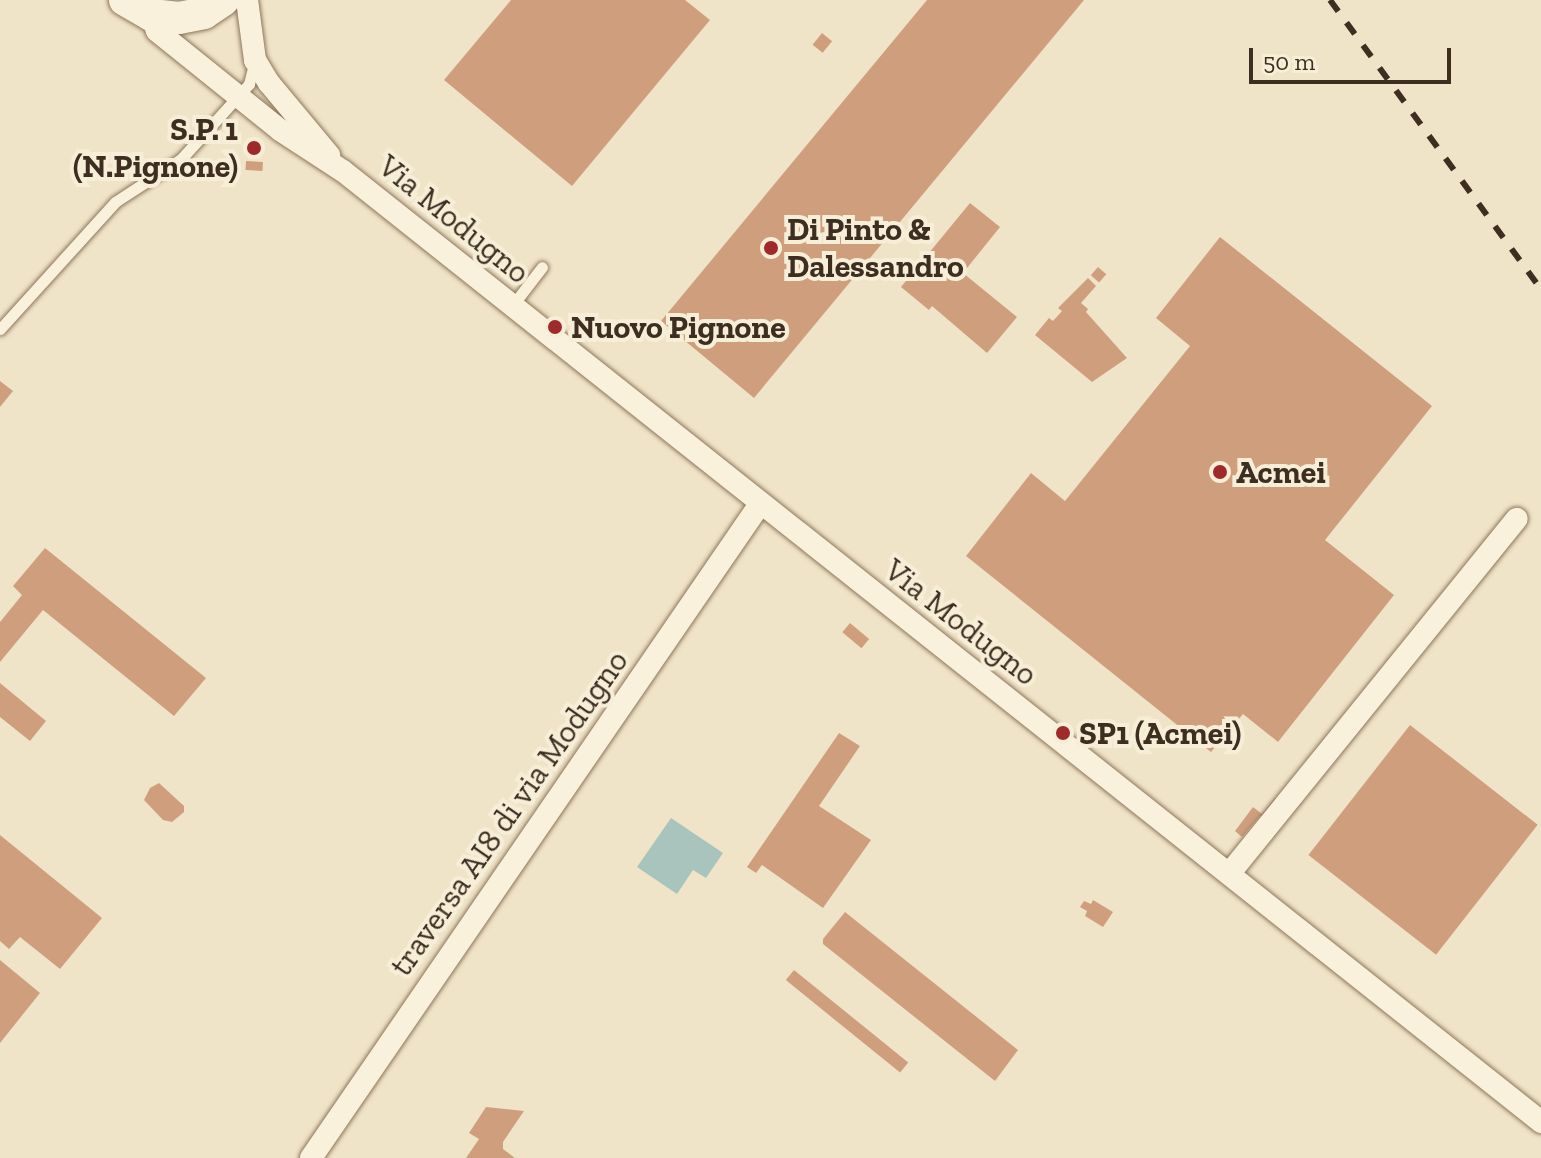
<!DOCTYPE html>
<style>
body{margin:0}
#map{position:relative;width:1541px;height:1158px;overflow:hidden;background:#f0e4c8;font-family:"Zilla Slab",serif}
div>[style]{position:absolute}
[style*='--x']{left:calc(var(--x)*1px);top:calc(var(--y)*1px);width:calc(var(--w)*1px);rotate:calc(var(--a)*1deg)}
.water>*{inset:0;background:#a9c4bc}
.building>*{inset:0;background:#cf9f7d;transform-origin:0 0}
.roads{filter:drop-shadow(0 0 2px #8d765c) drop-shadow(0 0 2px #8d765c)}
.lane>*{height:11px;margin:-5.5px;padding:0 5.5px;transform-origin:5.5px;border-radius:5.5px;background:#faf1dc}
.street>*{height:22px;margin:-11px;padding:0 11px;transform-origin:11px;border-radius:11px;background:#faf1dc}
.secondary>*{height:32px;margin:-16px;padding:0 16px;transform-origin:16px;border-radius:16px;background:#faf1dc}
.rail>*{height:6px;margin-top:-3px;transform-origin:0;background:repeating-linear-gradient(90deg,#3d2e20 0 14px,transparent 0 28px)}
.dots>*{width:22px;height:22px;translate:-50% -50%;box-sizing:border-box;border:4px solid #f7eed8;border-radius:50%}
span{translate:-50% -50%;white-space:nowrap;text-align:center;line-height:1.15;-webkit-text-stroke:8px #f7eed8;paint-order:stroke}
.poi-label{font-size:32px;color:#3d2e20;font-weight:700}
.right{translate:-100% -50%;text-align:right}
.left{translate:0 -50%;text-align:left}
.street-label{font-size:32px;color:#3d2e20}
.scale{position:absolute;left:1249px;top:48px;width:202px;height:36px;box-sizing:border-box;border:4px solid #3d2e20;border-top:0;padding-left:10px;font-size:24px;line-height:28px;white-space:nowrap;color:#3d2e20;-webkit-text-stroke:6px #f7eed8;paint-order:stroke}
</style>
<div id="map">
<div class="water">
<i style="clip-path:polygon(671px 818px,723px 853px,706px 878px,693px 870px,677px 894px,637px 867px)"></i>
</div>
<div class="building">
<i style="clip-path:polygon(511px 0,685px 0,710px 20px,572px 186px,444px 80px)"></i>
<i style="clip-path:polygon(927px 0,1084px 0,754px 398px,661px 321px)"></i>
<i style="left:822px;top:33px;width:13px;height:15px;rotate:39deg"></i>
<i style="left:246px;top:161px;width:17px;height:9px;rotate:3deg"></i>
<i style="clip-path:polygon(970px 203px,1000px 227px,963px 273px,1017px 317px,987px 353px,932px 306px,929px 310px,901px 287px)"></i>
<i style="clip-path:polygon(1220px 237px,1432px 406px,1325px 540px,1394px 595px,1278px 742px,1243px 714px,1211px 752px,966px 556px,1031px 473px,1065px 501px,1190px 346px,1156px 318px)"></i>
<i style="left:1098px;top:267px;width:11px;height:11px;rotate:41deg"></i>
<i style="clip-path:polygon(1088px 278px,1096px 286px,1081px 303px,1088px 309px,1086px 312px,1127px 358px,1092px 382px,1035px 335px,1049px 318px,1053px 321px,1062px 311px,1058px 308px)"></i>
<i style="clip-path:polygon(0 381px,13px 391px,0 407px)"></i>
<i style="clip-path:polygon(45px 548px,206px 678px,174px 716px,43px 610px,0 662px,0 622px,22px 595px,13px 586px)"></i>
<i style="left:850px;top:623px;width:25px;height:12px;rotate:40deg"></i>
<i style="clip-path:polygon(0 683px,46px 721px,30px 741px,0 717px)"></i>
<i style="left:1410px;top:725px;width:162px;height:165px;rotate:38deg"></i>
<i style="clip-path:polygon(839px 733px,860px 746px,819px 806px,871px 840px,823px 908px,762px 865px,756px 873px,747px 867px)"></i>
<i style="clip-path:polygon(159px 783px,184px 806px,184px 812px,172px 822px,163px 820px,144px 800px,150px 788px)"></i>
<i style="clip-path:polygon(1275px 798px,1282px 803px,1268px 822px,1260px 816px,1242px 837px,1235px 831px,1253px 807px,1262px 814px)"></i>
<i style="clip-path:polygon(0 835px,102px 918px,60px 969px,20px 937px,9px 949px,0 941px)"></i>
<i style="clip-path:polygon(1093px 900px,1113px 912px,1103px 927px,1085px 916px,1087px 911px,1080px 907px,1084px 901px,1091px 904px)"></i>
<i style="clip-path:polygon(845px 912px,1018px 1050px,995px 1081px,823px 944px,823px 939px)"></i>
<i style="clip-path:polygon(0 960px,40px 993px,0 1043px)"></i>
<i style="left:794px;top:970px;width:147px;height:13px;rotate:39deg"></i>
<i style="clip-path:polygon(486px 1107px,524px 1111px,503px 1142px,503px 1149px,515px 1158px,466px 1158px,479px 1139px,469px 1133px)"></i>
</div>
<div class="roads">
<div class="lane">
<i style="--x:512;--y:306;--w:49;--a:-52.4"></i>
<i style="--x:0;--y:329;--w:171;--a:-47.8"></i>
<i style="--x:115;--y:202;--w:79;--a:-33.1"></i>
<i style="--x:181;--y:159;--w:101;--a:-47.8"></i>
<i style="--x:249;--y:84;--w:25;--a:-76"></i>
</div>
<div class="street">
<i style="--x:247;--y:0;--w:61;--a:82.4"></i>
<i style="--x:255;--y:60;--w:27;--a:59"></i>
<i style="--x:269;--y:83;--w:94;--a:50.2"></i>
<i style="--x:151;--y:15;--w:17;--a:69"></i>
<i style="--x:157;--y:31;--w:158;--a:38.8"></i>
<i style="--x:280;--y:130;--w:75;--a:33.1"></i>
<i style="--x:343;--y:171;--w:1530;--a:38.44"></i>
<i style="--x:1229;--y:874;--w:457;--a:-51"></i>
<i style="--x:311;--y:1158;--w:793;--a:-55.53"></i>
</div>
<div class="secondary">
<i style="--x:125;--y:0;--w:30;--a:30"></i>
<i style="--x:151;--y:15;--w:28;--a:6"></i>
<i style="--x:179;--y:18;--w:25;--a:-11"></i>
<i style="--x:204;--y:13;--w:23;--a:-34"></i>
</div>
</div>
<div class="rail">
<i style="--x:1330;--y:0;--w:358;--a:53.9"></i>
</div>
<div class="dots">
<i style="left:254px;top:148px;background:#9e2a2b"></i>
<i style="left:771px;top:248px;background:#9e2a2b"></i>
<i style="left:555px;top:327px;background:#9e2a2b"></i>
<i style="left:1220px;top:472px;background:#9e2a2b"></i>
<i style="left:1063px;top:733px;background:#9e2a2b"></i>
</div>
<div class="poi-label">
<span class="right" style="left:238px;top:148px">S.P. 1<br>(N.Pignone)</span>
<span class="left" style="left:787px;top:248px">Di Pinto &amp;<br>Dalessandro</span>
<span class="left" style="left:571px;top:327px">Nuovo Pignone</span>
<span class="left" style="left:1236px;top:472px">Acmei</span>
<span class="left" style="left:1079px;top:733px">SP1 (Acmei)</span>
</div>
<div class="street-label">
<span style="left:454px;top:219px;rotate:39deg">Via Modugno</span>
<span style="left:961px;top:622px;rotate:38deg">Via Modugno</span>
<span style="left:509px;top:813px;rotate:-55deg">traversa AI8 di via Modugno</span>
</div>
<div class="scale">50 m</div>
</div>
